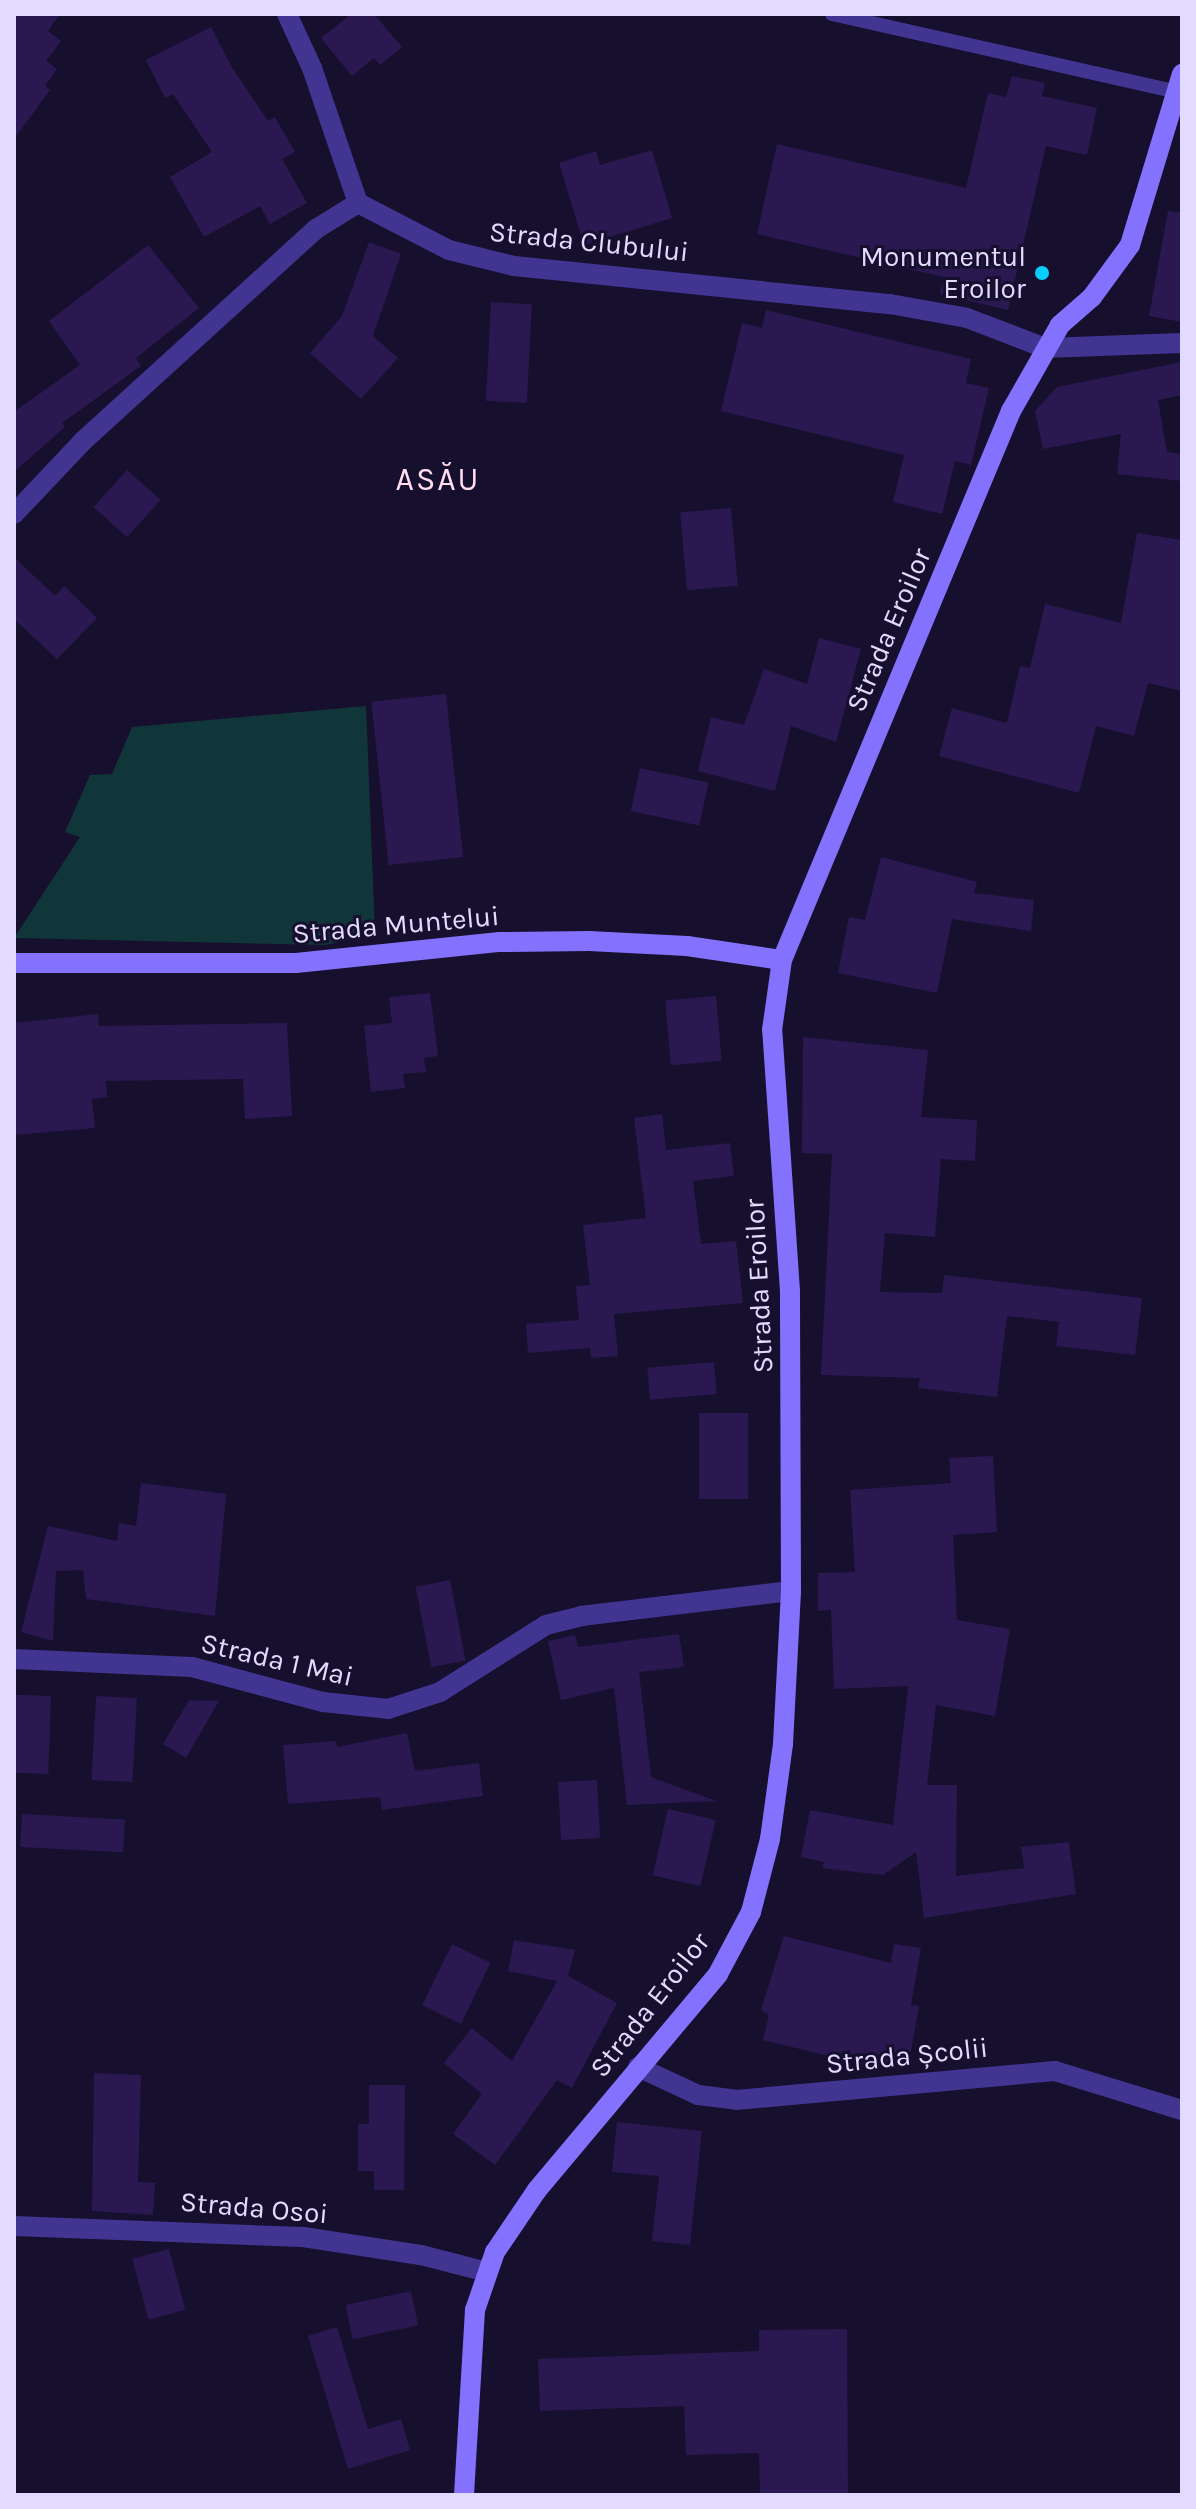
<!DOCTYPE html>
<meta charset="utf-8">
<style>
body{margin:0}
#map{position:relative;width:1196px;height:2509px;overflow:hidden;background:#170f2e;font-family:Karla,sans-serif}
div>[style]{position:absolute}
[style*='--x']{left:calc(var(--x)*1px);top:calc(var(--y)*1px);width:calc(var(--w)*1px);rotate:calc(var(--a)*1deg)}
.green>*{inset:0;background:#113639}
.building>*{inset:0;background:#2a1851;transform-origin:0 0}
.lane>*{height:14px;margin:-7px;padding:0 7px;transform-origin:7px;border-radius:7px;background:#423592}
.street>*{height:20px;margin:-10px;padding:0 10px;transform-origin:10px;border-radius:10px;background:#423592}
.secondary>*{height:20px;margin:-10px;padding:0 10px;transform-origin:10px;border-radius:10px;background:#8472ff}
.dots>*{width:22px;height:22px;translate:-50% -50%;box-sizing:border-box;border:4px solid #170f2e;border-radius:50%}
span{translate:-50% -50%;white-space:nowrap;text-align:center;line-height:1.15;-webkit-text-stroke:6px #170f2e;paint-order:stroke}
.street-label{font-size:28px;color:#e3dbff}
.poi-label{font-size:28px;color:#e3dbff}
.right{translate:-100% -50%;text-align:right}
.quarter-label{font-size:32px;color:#ffddef;letter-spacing:2px}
.frame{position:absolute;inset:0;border:16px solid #e3dbff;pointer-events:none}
</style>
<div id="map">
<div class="green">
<i style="clip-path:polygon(366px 706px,375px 933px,326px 945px,14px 938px,80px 837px,65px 832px,90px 775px,112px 774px,132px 727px)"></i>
</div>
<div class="building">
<i style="clip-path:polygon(14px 14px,60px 14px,48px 31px,61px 41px,46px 61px,57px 69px,45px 86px,50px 90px,14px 139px)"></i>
<i style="clip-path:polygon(351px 14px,374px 14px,402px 47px,380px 65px,374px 58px,352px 76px,321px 38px)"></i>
<i style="clip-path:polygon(211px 27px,231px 66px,268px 121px,275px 117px,295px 152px,282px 159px,307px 203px,270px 224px,260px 206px,204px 237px,170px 177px,212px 152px,173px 94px,165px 98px,146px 60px)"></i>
<i style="clip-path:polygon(1012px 76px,1045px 83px,1042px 96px,1097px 108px,1087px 155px,1046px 146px,1008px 310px,940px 294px,944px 277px,757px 234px,777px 144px,966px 188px,988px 93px,1006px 97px)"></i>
<i style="clip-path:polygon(652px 150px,672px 218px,584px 245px,559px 163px,596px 151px,600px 165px)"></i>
<i style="clip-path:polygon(1168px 211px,1182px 213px,1182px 322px,1149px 316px)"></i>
<i style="clip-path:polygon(369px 242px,401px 254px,373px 336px,398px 358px,361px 399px,310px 353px,342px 316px)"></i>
<i style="clip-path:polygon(148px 245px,199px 308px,136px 358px,141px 366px,62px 423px,65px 427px,14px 472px,14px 412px,80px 365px,49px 321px)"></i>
<i style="left:491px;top:302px;width:41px;height:99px;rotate:3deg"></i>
<i style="clip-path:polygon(766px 310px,971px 359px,966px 383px,989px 388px,971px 465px,955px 461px,942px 514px,893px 502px,904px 455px,721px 411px,742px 323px,762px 328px)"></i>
<i style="clip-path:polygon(1182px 362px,1182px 395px,1158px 400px,1167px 452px,1182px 454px,1182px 481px,1117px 474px,1121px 434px,1043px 449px,1035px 411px,1057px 387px)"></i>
<i style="left:127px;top:470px;width:45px;height:50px;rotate:42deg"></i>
<i style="left:731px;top:508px;width:78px;height:51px;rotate:85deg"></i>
<i style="clip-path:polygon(1137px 533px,1182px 540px,1182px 691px,1148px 683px,1134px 736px,1096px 726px,1079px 793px,939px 756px,952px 708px,1007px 723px,1020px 666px,1030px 668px,1045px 604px,1121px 623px)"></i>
<i style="clip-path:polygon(14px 557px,55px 596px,64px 586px,97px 618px,57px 659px,14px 619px)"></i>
<i style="clip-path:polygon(819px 638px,861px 649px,836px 742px,791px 726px,775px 791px,698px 771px,711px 717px,744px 725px,764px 669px,807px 684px)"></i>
<i style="left:446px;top:694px;width:164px;height:75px;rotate:84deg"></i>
<i style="left:640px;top:768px;width:70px;height:44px;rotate:12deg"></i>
<i style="clip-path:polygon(881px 857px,977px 882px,974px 893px,1034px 900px,1031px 931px,952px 919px,937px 993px,838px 973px,849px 917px,865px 920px)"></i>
<i style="clip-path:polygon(430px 993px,438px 1056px,424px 1058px,426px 1072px,403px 1074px,405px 1088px,371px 1092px,364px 1026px,392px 1023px,389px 997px)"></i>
<i style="left:716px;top:996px;width:65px;height:51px;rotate:85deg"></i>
<i style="clip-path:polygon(98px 1014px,99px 1026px,287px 1023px,292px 1116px,245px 1119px,243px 1079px,106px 1081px,107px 1097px,92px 1099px,95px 1128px,14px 1135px,14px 1023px)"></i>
<i style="clip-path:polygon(803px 1037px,928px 1050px,921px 1117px,977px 1120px,975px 1161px,941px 1159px,935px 1237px,885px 1233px,880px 1292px,942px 1293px,944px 1275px,1142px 1298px,1135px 1355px,1056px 1346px,1059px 1322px,1007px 1316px,997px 1397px,918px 1388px,920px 1378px,821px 1375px,832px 1154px,802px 1153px)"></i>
<i style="clip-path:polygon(662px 1114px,666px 1150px,730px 1143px,734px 1176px,693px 1181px,701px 1244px,736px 1241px,743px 1303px,614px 1314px,618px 1356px,591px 1358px,590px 1348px,528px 1353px,526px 1324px,579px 1320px,576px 1286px,590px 1285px,583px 1225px,646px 1218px,634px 1118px)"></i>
<i style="left:714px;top:1362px;width:32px;height:67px;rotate:85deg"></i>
<i style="left:699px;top:1413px;width:49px;height:86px"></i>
<i style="clip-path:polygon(993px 1456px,997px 1532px,953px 1535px,957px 1620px,1010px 1629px,995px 1716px,936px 1705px,927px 1785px,957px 1785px,956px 1876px,1024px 1868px,1021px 1847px,1069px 1842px,1076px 1894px,924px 1918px,916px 1852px,883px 1875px,822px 1868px,824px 1862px,801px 1857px,810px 1810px,893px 1825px,908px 1686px,834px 1689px,831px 1610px,818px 1611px,818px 1573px,855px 1572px,850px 1490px,951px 1483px,949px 1458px)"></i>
<i style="clip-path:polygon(141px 1483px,226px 1494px,215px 1616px,86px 1599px,83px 1570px,56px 1571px,53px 1641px,21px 1632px,48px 1526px,117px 1541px,119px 1523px,136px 1526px)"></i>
<i style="left:450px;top:1580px;width:82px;height:35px;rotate:79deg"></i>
<i style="clip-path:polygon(679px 1634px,684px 1667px,639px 1672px,651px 1777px,716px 1801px,627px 1805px,614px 1688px,561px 1700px,548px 1641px,575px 1635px,578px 1647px)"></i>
<i style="left:51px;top:1696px;width:78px;height:35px;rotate:92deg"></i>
<i style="left:96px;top:1696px;width:41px;height:84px;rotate:3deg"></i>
<i style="clip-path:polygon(189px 1700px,219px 1701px,186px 1758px,163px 1744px)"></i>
<i style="clip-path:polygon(407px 1733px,415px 1771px,479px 1763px,483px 1796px,382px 1810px,380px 1797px,288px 1804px,283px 1745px,336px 1741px,337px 1747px)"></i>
<i style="left:597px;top:1780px;width:58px;height:39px;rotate:87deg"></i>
<i style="left:668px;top:1809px;width:49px;height:68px;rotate:13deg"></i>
<i style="left:22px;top:1814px;width:103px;height:33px;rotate:3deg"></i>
<i style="clip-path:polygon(784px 1936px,891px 1963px,894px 1944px,921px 1948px,911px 2005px,919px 2006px,909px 2062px,878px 2068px,763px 2040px,769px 2015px,761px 2010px)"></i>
<i style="clip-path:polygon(514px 1940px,575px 1950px,568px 1976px,617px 2003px,572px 2088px,557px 2080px,495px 2165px,453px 2134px,482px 2094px,444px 2063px,472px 2028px,512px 2061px,557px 1981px,508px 1971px)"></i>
<i style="left:452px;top:1944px;width:43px;height:68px;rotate:26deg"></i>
<i style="clip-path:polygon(94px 2073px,141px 2075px,138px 2182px,155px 2183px,153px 2215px,92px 2211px)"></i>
<i style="clip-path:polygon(369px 2085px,405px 2085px,404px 2190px,374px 2190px,374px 2171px,358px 2171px,358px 2124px,369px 2124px)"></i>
<i style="clip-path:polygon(617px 2122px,702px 2131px,690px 2245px,652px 2241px,659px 2176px,612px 2172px)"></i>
<i style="left:169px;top:2249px;width:63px;height:38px;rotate:75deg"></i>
<i style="left:411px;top:2291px;width:35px;height:67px;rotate:78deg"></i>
<i style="clip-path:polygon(337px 2327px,368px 2429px,401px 2419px,410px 2450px,348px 2469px,308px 2336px)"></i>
<i style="clip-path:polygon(847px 2329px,848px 2495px,760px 2495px,759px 2453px,686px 2455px,684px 2406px,540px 2411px,538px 2359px,759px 2351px,759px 2330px)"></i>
</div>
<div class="lane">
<i style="--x:832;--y:14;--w:354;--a:12.7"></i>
</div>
<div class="street">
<i style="--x:287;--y:14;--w:60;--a:65.2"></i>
<i style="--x:312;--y:68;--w:143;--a:71.2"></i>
<i style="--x:14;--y:514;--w:100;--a:-46.6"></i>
<i style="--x:83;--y:441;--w:315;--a:-42.3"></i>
<i style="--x:316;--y:229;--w:49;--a:-31.8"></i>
<i style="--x:358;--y:203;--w:102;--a:27.3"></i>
<i style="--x:449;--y:250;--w:67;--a:13.8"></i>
<i style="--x:514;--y:266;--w:378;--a:5.8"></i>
<i style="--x:890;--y:304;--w:78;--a:10.3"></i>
<i style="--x:967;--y:318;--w:84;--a:21"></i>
<i style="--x:1045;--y:348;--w:137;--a:-2.1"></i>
<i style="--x:14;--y:1659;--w:178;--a:2.6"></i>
<i style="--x:192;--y:1667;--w:136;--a:15"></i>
<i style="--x:323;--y:1702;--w:65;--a:6.1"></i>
<i style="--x:388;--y:1709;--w:55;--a:-18.1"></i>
<i style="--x:440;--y:1692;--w:125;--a:-32.3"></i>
<i style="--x:546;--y:1625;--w:36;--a:-14"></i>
<i style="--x:581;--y:1616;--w:211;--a:-6.8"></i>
<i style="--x:638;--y:2067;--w:66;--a:25"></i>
<i style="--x:698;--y:2095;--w:38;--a:7"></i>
<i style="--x:736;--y:2100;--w:320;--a:-5.2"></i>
<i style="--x:1055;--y:2071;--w:133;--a:17.1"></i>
<i style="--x:14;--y:2226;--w:289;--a:2.2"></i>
<i style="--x:303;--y:2237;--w:119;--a:8.7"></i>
<i style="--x:421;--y:2255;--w:68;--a:14.4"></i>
</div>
<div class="secondary">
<i style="--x:14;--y:963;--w:282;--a:0"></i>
<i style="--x:296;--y:963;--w:205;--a:-5.9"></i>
<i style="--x:500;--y:942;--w:89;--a:-0.6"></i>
<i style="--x:589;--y:941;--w:98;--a:2.9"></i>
<i style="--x:687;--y:946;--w:96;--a:8.4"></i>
<i style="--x:464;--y:2495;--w:185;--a:-86.6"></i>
<i style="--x:475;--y:2310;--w:61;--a:-71"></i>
<i style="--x:495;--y:2252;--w:75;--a:-55.9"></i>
<i style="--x:537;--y:2190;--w:282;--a:-50"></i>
<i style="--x:718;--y:1974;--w:70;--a:-62"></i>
<i style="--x:751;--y:1912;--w:75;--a:-75.4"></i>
<i style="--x:770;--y:1839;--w:96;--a:-82.2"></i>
<i style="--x:783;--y:1744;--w:153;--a:-87"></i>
<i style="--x:791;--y:1591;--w:300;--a:-90.2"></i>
<i style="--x:790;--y:1291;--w:262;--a:-93.9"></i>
<i style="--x:772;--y:1030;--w:71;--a:-81.9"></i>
<i style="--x:782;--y:960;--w:595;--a:-67.36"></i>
<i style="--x:1011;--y:411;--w:99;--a:-60.3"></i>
<i style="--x:1060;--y:325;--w:43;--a:-41.2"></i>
<i style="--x:1092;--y:297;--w:64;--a:-53.8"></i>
<i style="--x:1130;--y:245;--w:179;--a:-73.1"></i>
</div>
<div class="dots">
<i style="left:1042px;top:273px;background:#07cdff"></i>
</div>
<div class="street-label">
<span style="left:589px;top:242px;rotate:6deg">Strada Clubului</span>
<span style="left:889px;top:630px;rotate:-67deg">Strada Eroilor</span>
<span style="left:396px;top:925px;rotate:-5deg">Strada Muntelui</span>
<span style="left:759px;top:1286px;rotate:-93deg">Strada Eroilor</span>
<span style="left:277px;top:1660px;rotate:13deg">Strada 1 Mai</span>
<span style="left:650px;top:2005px;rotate:-52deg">Strada Eroilor</span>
<span style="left:907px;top:2056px;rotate:-6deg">Strada Școlii</span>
<span style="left:254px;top:2208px;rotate:5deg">Strada Osoi</span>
</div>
<div class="poi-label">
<span class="right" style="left:1026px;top:273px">Monumentul<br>Eroilor</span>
</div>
<div class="quarter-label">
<span style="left:438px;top:480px">ASĂU</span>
</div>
<div class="frame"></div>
</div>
